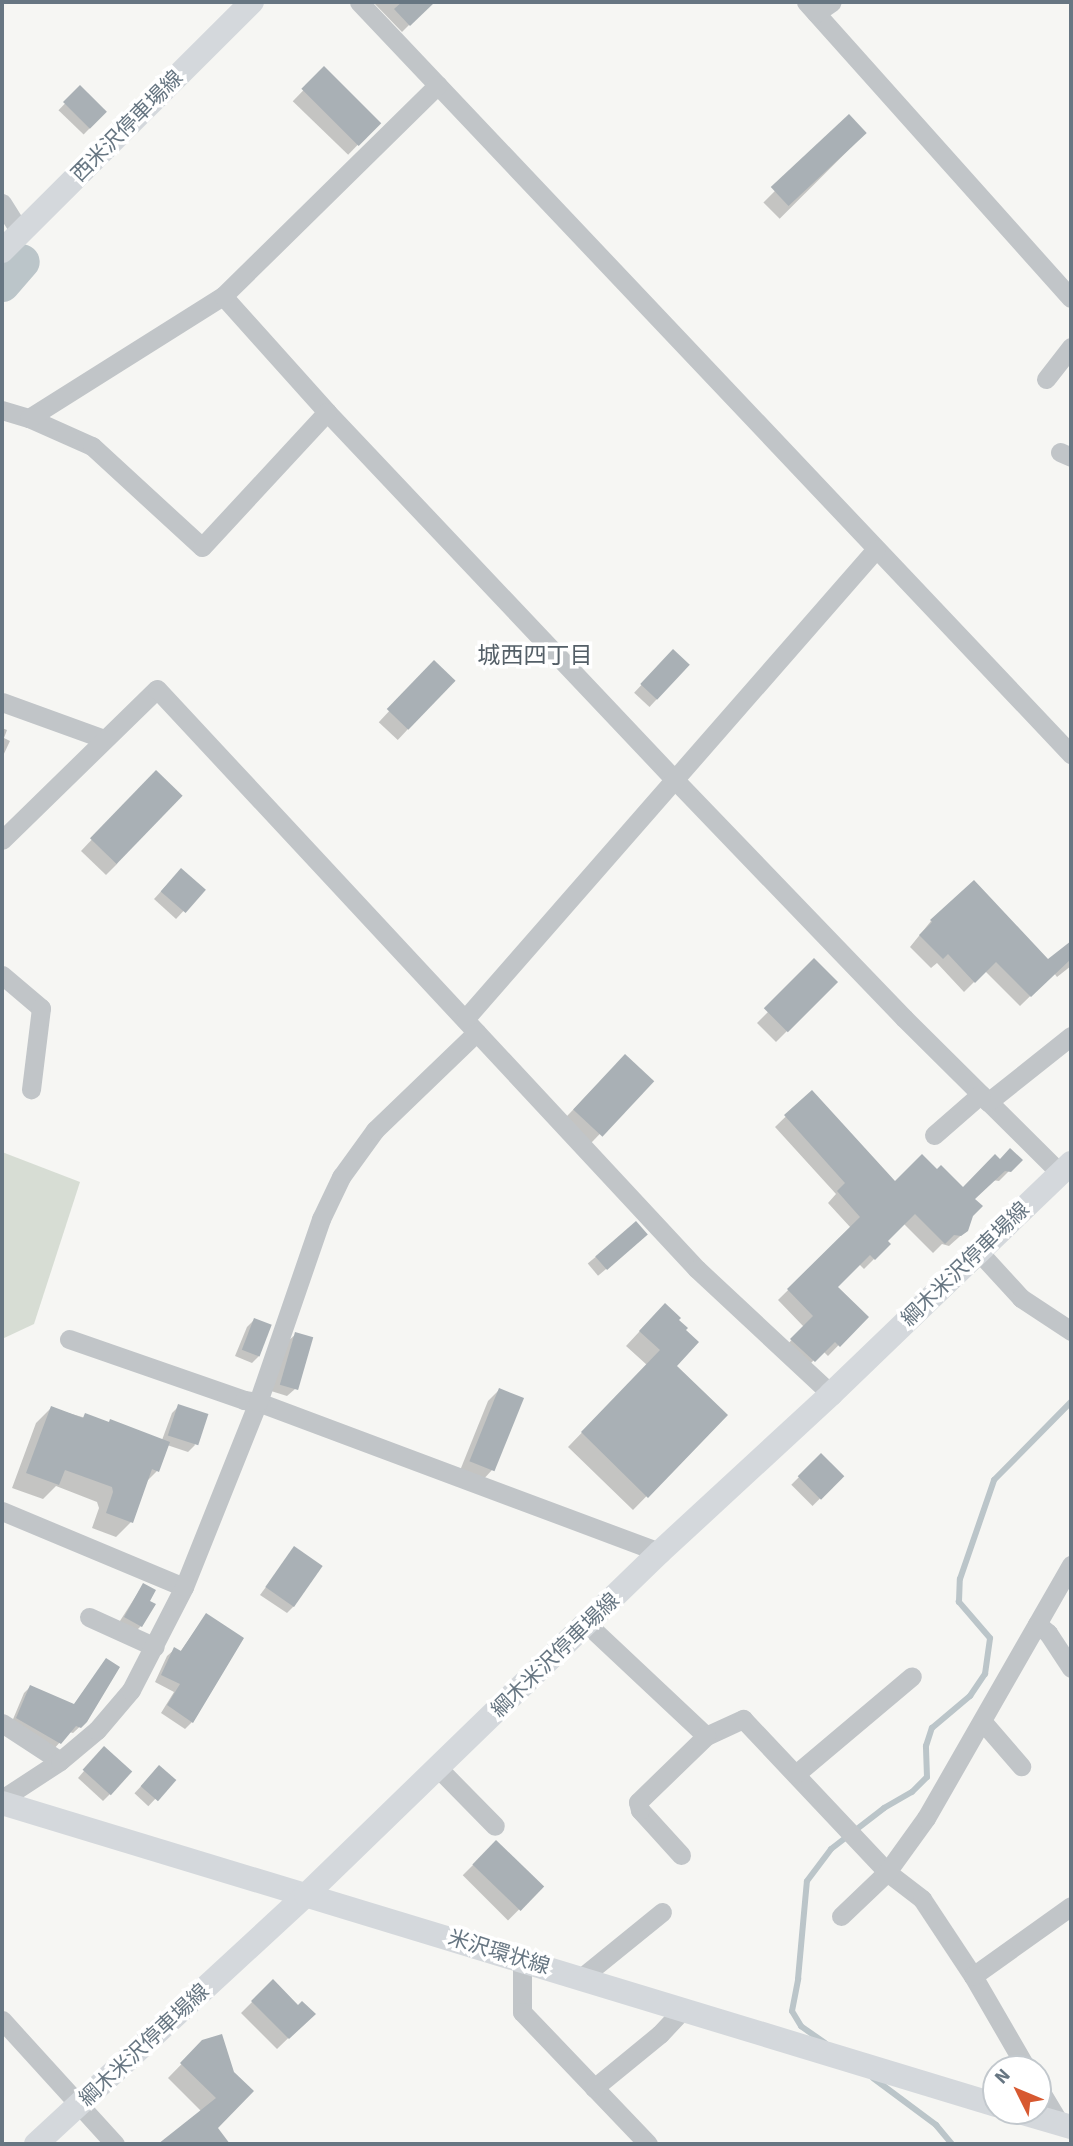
<!DOCTYPE html>
<meta charset="utf-8">
<style>
body{margin:0}
#map{position:relative;width:1073px;height:2146px;overflow:hidden;background:#f6f6f3;font-family:"Source Sans 3","Noto Sans JP",sans-serif}
div>[style]{position:absolute}
[style*='--x']{left:calc(var(--x)*1px);top:calc(var(--y)*1px);width:calc(var(--w)*1px);rotate:calc(var(--a)*1deg)}
.green>*{inset:0;background:#d7ddd4}
.shadow>*{inset:0;background:#0003;transform-origin:0 0}
.stream>*{height:6px;margin:-3px;padding:0 3px;transform-origin:3px;border-radius:3px;background:#bbc5c9}
.river>*{height:35px;margin:-17.5px;padding:0 17.5px;transform-origin:17.5px;border-radius:17.5px;background:#bbc5c9}
.building>*{inset:0;background:#a9b0b5;transform-origin:0 0}
.minor>*{height:19px;margin:-9.5px;padding:0 9.5px;transform-origin:9.5px;border-radius:9.5px;background:#c1c5c8}
.major>*{height:24px;margin:-12px;padding:0 12px;transform-origin:12px;border-radius:12px;background:#d4d8dc}
span{translate:-50% -50%;white-space:nowrap;text-align:center;line-height:1.15;-webkit-text-stroke:7px #fff;paint-order:stroke}
.street-label{font-size:21px;color:#677682}
.neighbourhood-label{font-size:23px;color:#545f67}
.frame{position:absolute;inset:0;border:4px solid #677682;pointer-events:none}
.north{position:absolute;left:982px;top:2055px;width:70px;height:70px;box-sizing:border-box;background:#fff;border:2px solid #c2c8cd;border-radius:50%;rotate:313deg;font-size:19px;font-weight:700;line-height:28px;text-align:center;color:#677682}
.north::after{content:'';display:block;margin:auto;width:24px;height:32px;background:#d75931;clip-path:polygon(50% 0,100% 100%,50% 72%,0 100%)}
</style>
<div id="map">
<div class="green">
<i style="clip-path:polygon(2px 1152px,80px 1182px,34px 1324px,2px 1339px)"></i>
</div>
<div class="shadow">
<i style="clip-path:polygon(364px 2px,432px 2px,402px 32px,373px 2px,369px 6px)"></i>
<i style="left:324px;top:69px;width:77px;height:45px;rotate:44deg"></i>
<i style="left:80px;top:88px;width:35px;height:31px;rotate:44deg"></i>
<i style="left:849px;top:117px;width:23px;height:121px;rotate:45deg"></i>
<i style="left:673px;top:651px;width:21px;height:57px;rotate:43deg"></i>
<i style="left:434px;top:663px;width:26px;height:81px;rotate:43deg"></i>
<i style="clip-path:polygon(2px 728px,7px 730px,4px 738px,10px 741px,2px 758px)"></i>
<i style="clip-path:polygon(145px 783px,117px 864px,106px 875px,81px 851px)"></i>
<i style="clip-path:polygon(174px 877px,203px 890px,176px 919px,154px 899px)"></i>
<i style="clip-path:polygon(931px 921px,1047px 961px,1071px 943px,1071px 966px,1057px 977px,1054px 973px,1020px 1006px,985px 971px,964px 992px,937px 963px,931px 968px,910px 947px)"></i>
<i style="clip-path:polygon(836px 982px,776px 1042px,757px 1023px,794px 986px)"></i>
<i style="left:625px;top:1056px;width:36px;height:90px;rotate:44deg"></i>
<i style="clip-path:polygon(811px 1092px,895px 1184px,936px 1171px,963px 1189px,1000px 1161px,1020px 1160px,999px 1181px,992px 1180px,973px 1199px,967px 1230px,949px 1246px,942px 1244px,933px 1253px,903px 1223px,886px 1241px,889px 1244px,864px 1269px,859px 1264px,835px 1287px,866px 1317px,828px 1356px,823px 1351px,803px 1371px,781px 1351px,804px 1327px,778px 1300px,851px 1228px,828px 1203px,836px 1194px,775px 1127px)"></i>
<i style="left:636px;top:1223px;width:16px;height:63px;rotate:50deg"></i>
<i style="clip-path:polygon(651px 1319px,674px 1366px,725px 1416px,633px 1510px,568px 1447px,647px 1365px,626px 1346px)"></i>
<i style="clip-path:polygon(254px 1320px,259px 1356px,252px 1363px,235px 1356px,247px 1327px)"></i>
<i style="clip-path:polygon(296px 1334px,295px 1389px,287px 1396px,271px 1391px,288px 1341px)"></i>
<i style="clip-path:polygon(499px 1390px,521px 1399px,492px 1470px,481px 1482px,459px 1473px,488px 1401px)"></i>
<i style="clip-path:polygon(179px 1406px,195px 1445px,188px 1452px,167px 1445px,157px 1471px,145px 1483px,131px 1522px,116px 1537px,92px 1528px,99px 1508px,97px 1502px,56px 1486px,43px 1499px,12px 1488px,36px 1423px,51px 1408px,162px 1440px,172px 1413px)"></i>
<i style="left:821px;top:1455px;width:30px;height:42px;rotate:45deg"></i>
<i style="clip-path:polygon(294px 1549px,294px 1606px,287px 1613px,260px 1595px)"></i>
<i style="clip-path:polygon(143px 1585px,148px 1602px,141px 1626px,134px 1633px,118px 1624px)"></i>
<i style="clip-path:polygon(206px 1615px,192px 1722px,185px 1729px,161px 1713px,174px 1692px,155px 1682px,167px 1656px,175px 1649px,180px 1652px)"></i>
<i style="clip-path:polygon(106px 1660px,86px 1721px,73px 1733px,69px 1732px,53px 1750px,11px 1724px,24px 1693px,30px 1687px,73px 1706px)"></i>
<i style="clip-path:polygon(97px 1756px,110px 1794px,103px 1801px,78px 1778px)"></i>
<i style="left:159px;top:1767px;width:19px;height:36px;rotate:43deg"></i>
<i style="left:496px;top:1842px;width:64px;height:47px;rotate:45deg"></i>
<i style="clip-path:polygon(273px 1981px,298px 2007px,313px 2014px,277px 2049px,241px 2013px)"></i>
<i style="clip-path:polygon(221px 2036px,215px 2128px,228px 2144px,161px 2144px,202px 2112px,168px 2078px,203px 2042px)"></i>
</div>
<div class="stream">
<i style="--x:825;--y:2043;--w:29;--a:-145"></i>
<i style="--x:801;--y:2026;--w:17;--a:-121"></i>
<i style="--x:792;--y:2011;--w:33;--a:-79"></i>
<i style="--x:798;--y:1979;--w:98;--a:-84.8"></i>
<i style="--x:807;--y:1881;--w:40;--a:-53"></i>
<i style="--x:831;--y:1849;--w:67;--a:-37.7"></i>
<i style="--x:884;--y:1808;--w:32;--a:-30"></i>
<i style="--x:912;--y:1792;--w:21;--a:-45"></i>
<i style="--x:927;--y:1777;--w:31;--a:-92"></i>
<i style="--x:926;--y:1746;--w:19;--a:-72"></i>
<i style="--x:932;--y:1728;--w:50;--a:-40.1"></i>
<i style="--x:970;--y:1696;--w:27;--a:-56"></i>
<i style="--x:985;--y:1674;--w:36;--a:-82"></i>
<i style="--x:990;--y:1638;--w:48;--a:-130.7"></i>
<i style="--x:959;--y:1602;--w:23;--a:-88"></i>
<i style="--x:960;--y:1579;--w:105;--a:-71"></i>
<i style="--x:994;--y:1480;--w:110;--a:-45.4"></i>
<i style="--x:873;--y:2078;--w:79;--a:36.7"></i>
<i style="--x:936;--y:2125;--w:25;--a:50"></i>
</div>
<div class="river">
<i style="--x:2;--y:284;--w:30;--a:-49"></i>
</div>
<div class="building">
<i style="clip-path:polygon(402px 2px,435px 2px,410px 26px,394px 9px)"></i>
<i style="left:324px;top:66px;width:81px;height:32px;rotate:45deg"></i>
<i style="left:80px;top:85px;width:38px;height:24px;rotate:45deg"></i>
<i style="left:849px;top:114px;width:26px;height:107px;rotate:47deg"></i>
<i style="left:673px;top:649px;width:23px;height:48px;rotate:43deg"></i>
<i style="left:434px;top:660px;width:30px;height:68px;rotate:44deg"></i>
<i style="left:156px;top:770px;width:37px;height:95px;rotate:44deg"></i>
<i style="left:181px;top:868px;width:33px;height:31px;rotate:41deg"></i>
<i style="clip-path:polygon(974px 880px,1048px 959px,1071px 941px,1071px 959px,1031px 997px,996px 962px,975px 983px,948px 954px,943px 959px,919px 935px,932px 922px,930px 920px)"></i>
<i style="left:814px;top:958px;width:34px;height:71px;rotate:45deg"></i>
<i style="left:625px;top:1054px;width:40px;height:76px;rotate:43deg"></i>
<i style="clip-path:polygon(812px 1090px,895px 1181px,922px 1154px,937px 1169px,941px 1165px,963px 1187px,995px 1154px,1000px 1159px,1010px 1148px,1023px 1160px,1011px 1172px,1005px 1171px,975px 1199px,983px 1206px,973px 1216px,968px 1231px,961px 1236px,954px 1235px,945px 1244px,915px 1214px,888px 1241px,891px 1244px,875px 1260px,870px 1255px,838px 1287px,869px 1317px,840px 1347px,835px 1342px,815px 1362px,790px 1339px,813px 1316px,787px 1289px,860px 1217px,837px 1191px,845px 1183px,784px 1115px)"></i>
<i style="left:636px;top:1221px;width:18px;height:54px;rotate:49deg"></i>
<i style="clip-path:polygon(665px 1303px,681px 1318px,679px 1320px,688px 1328px,686px 1330px,699px 1342px,677px 1366px,728px 1415px,648px 1498px,581px 1432px,660px 1350px,639px 1331px)"></i>
<i style="left:254px;top:1318px;width:19px;height:34px;rotate:21deg"></i>
<i style="left:295px;top:1332px;width:19px;height:55px;rotate:16deg"></i>
<i style="left:499px;top:1388px;width:27px;height:79px;rotate:22deg"></i>
<i style="left:178px;top:1404px;width:32px;height:33px;rotate:18deg"></i>
<i style="clip-path:polygon(51px 1406px,83px 1418px,85px 1413px,109px 1422px,110px 1419px,170px 1442px,159px 1472px,152px 1469px,133px 1523px,106px 1513px,113px 1492px,112px 1487px,65px 1470px,59px 1485px,26px 1473px)"></i>
<i style="left:821px;top:1453px;width:33px;height:33px;rotate:45deg"></i>
<i style="left:294px;top:1546px;width:35px;height:50px;rotate:35deg"></i>
<i style="clip-path:polygon(143px 1583px,156px 1590px,150px 1601px,156px 1604px,142px 1627px,124px 1617px)"></i>
<i style="clip-path:polygon(206px 1613px,244px 1638px,193px 1723px,167px 1705px,180px 1684px,161px 1675px,174px 1647px,181px 1651px)"></i>
<i style="clip-path:polygon(106px 1658px,120px 1667px,87px 1722px,81px 1728px,76px 1726px,61px 1744px,16px 1718px,30px 1685px,74px 1704px)"></i>
<i style="left:104px;top:1746px;width:38px;height:32px;rotate:42deg"></i>
<i style="left:159px;top:1765px;width:23px;height:28px;rotate:41deg"></i>
<i style="left:496px;top:1840px;width:67px;height:34px;rotate:44deg"></i>
<i style="clip-path:polygon(273px 1979px,298px 2005px,302px 2001px,316px 2014px,289px 2039px,251px 2001px)"></i>
<i style="clip-path:polygon(222px 2034px,234px 2072px,254px 2091px,218px 2128px,230px 2144px,158px 2144px,216px 2098px,180px 2063px,202px 2040px)"></i>
</div>
<div class="minor">
<i style="--x:359;--y:2;--w:1036;--a:46.57"></i>
<i style="--x:806;--y:2;--w:397;--a:48.2"></i>
<i style="--x:816;--y:13;--w:19;--a:-35"></i>
<i style="--x:2;--y:203;--w:34;--a:58"></i>
<i style="--x:223;--y:296;--w:156;--a:48.1"></i>
<i style="--x:327;--y:412;--w:508;--a:46.6"></i>
<i style="--x:676;--y:781;--w:329;--a:46.1"></i>
<i style="--x:904;--y:1018;--w:220;--a:44.8"></i>
<i style="--x:1046;--y:379;--w:41;--a:-52"></i>
<i style="--x:2;--y:410;--w:28;--a:17"></i>
<i style="--x:29;--y:418;--w:69;--a:24"></i>
<i style="--x:92;--y:446;--w:149;--a:42.6"></i>
<i style="--x:202;--y:547;--w:184;--a:-47.2"></i>
<i style="--x:29;--y:418;--w:229;--a:-32.2"></i>
<i style="--x:223;--y:296;--w:301;--a:-44.5"></i>
<i style="--x:1060;--y:452;--w:12;--a:24"></i>
<i style="--x:2;--y:702;--w:109;--a:19.9"></i>
<i style="--x:2;--y:840;--w:216;--a:-44.3"></i>
<i style="--x:157;--y:689;--w:792;--a:47.05"></i>
<i style="--x:697;--y:1269;--w:183;--a:43"></i>
<i style="--x:2;--y:975;--w:51;--a:40.2"></i>
<i style="--x:41;--y:1008;--w:82;--a:97"></i>
<i style="--x:465;--y:1019;--w:624;--a:-48.83"></i>
<i style="--x:988;--y:1102;--w:106;--a:-38.5"></i>
<i style="--x:934;--y:1135;--w:62;--a:-41.1"></i>
<i style="--x:978;--y:1251;--w:64;--a:47.5"></i>
<i style="--x:1021;--y:1298;--w:60;--a:33.4"></i>
<i style="--x:69;--y:1339;--w:185;--a:19.2"></i>
<i style="--x:244;--y:1400;--w:14;--a:8"></i>
<i style="--x:258;--y:1402;--w:429;--a:20.5"></i>
<i style="--x:2;--y:1511;--w:197;--a:22.7"></i>
<i style="--x:89;--y:1617;--w:72;--a:24.4"></i>
<i style="--x:1037;--y:1624;--w:14;--a:39"></i>
<i style="--x:1048;--y:1633;--w:42;--a:56.7"></i>
<i style="--x:588;--y:1625;--w:162;--a:43.2"></i>
<i style="--x:706;--y:1736;--w:41;--a:-24.7"></i>
<i style="--x:743;--y:1719;--w:210;--a:46.7"></i>
<i style="--x:887;--y:1872;--w:44;--a:37.6"></i>
<i style="--x:922;--y:1899;--w:92;--a:56.5"></i>
<i style="--x:973;--y:1976;--w:108;--a:59.9"></i>
<i style="--x:982;--y:1721;--w:60;--a:49.1"></i>
<i style="--x:2;--y:1723;--w:69;--a:33.2"></i>
<i style="--x:438;--y:1768;--w:81;--a:45.5"></i>
<i style="--x:797;--y:1773;--w:150;--a:-40.1"></i>
<i style="--x:2;--y:1799;--w:69;--a:-33.2"></i>
<i style="--x:60;--y:1761;--w:48;--a:-40"></i>
<i style="--x:97;--y:1730;--w:52;--a:-49.6"></i>
<i style="--x:131;--y:1690;--w:116;--a:-62.8"></i>
<i style="--x:184;--y:1587;--w:199;--a:-68.2"></i>
<i style="--x:258;--y:1402;--w:194;--a:-71"></i>
<i style="--x:321;--y:1219;--w:47;--a:-64.5"></i>
<i style="--x:341;--y:1177;--w:58;--a:-54.1"></i>
<i style="--x:375;--y:1130;--w:141;--a:-43.9"></i>
<i style="--x:681;--y:1855;--w:61;--a:-132.3"></i>
<i style="--x:640;--y:1810;--w:8;--a:-104"></i>
<i style="--x:638;--y:1802;--w:95;--a:-44.1"></i>
<i style="--x:841;--y:1916;--w:64;--a:-43.7"></i>
<i style="--x:887;--y:1872;--w:67;--a:-54.2"></i>
<i style="--x:926;--y:1818;--w:292;--a:-60.2"></i>
<i style="--x:522;--y:1959;--w:53;--a:90"></i>
<i style="--x:522;--y:2012;--w:182;--a:46.3"></i>
<i style="--x:973;--y:1976;--w:120;--a:-35.5"></i>
<i style="--x:582;--y:1977;--w:103;--a:-39.1"></i>
<i style="--x:2;--y:2020;--w:168;--a:47.7"></i>
<i style="--x:1038;--y:2087;--w:43;--a:59.3"></i>
<i style="--x:594;--y:2088;--w:85;--a:-39.3"></i>
<i style="--x:660;--y:2034;--w:35;--a:-47"></i>
</div>
<div class="major">
<i style="--x:2;--y:251;--w:353;--a:-44.9"></i>
<i style="--x:2;--y:1803;--w:1039;--a:16.9"></i>
<i style="--x:1016;--y:2111;--w:57;--a:16.2"></i>
<i style="--x:36;--y:2144;--w:367;--a:-42.7"></i>
<i style="--x:306;--y:1895;--w:493;--a:-44.1"></i>
<i style="--x:660;--y:1552;--w:233;--a:-42.7"></i>
<i style="--x:831;--y:1394;--w:333;--a:-43.9"></i>
</div>
<div class="street-label">
<span style="left:127px;top:126px;rotate:-45deg">西米沢停車場線</span>
<span style="left:965px;top:1264px;rotate:-44deg">綱木米沢停車場線</span>
<span style="left:555px;top:1655px;rotate:-44deg">綱木米沢停車場線</span>
<span style="left:499px;top:1952px;rotate:17deg">米沢環状線</span>
<span style="left:144px;top:2045px;rotate:-43deg">綱木米沢停車場線</span>
</div>
<div class="neighbourhood-label">
<span style="left:535px;top:656px">城西四丁目</span>
</div>
<div class="frame"></div>
<div class="north">N</div>
</div>
